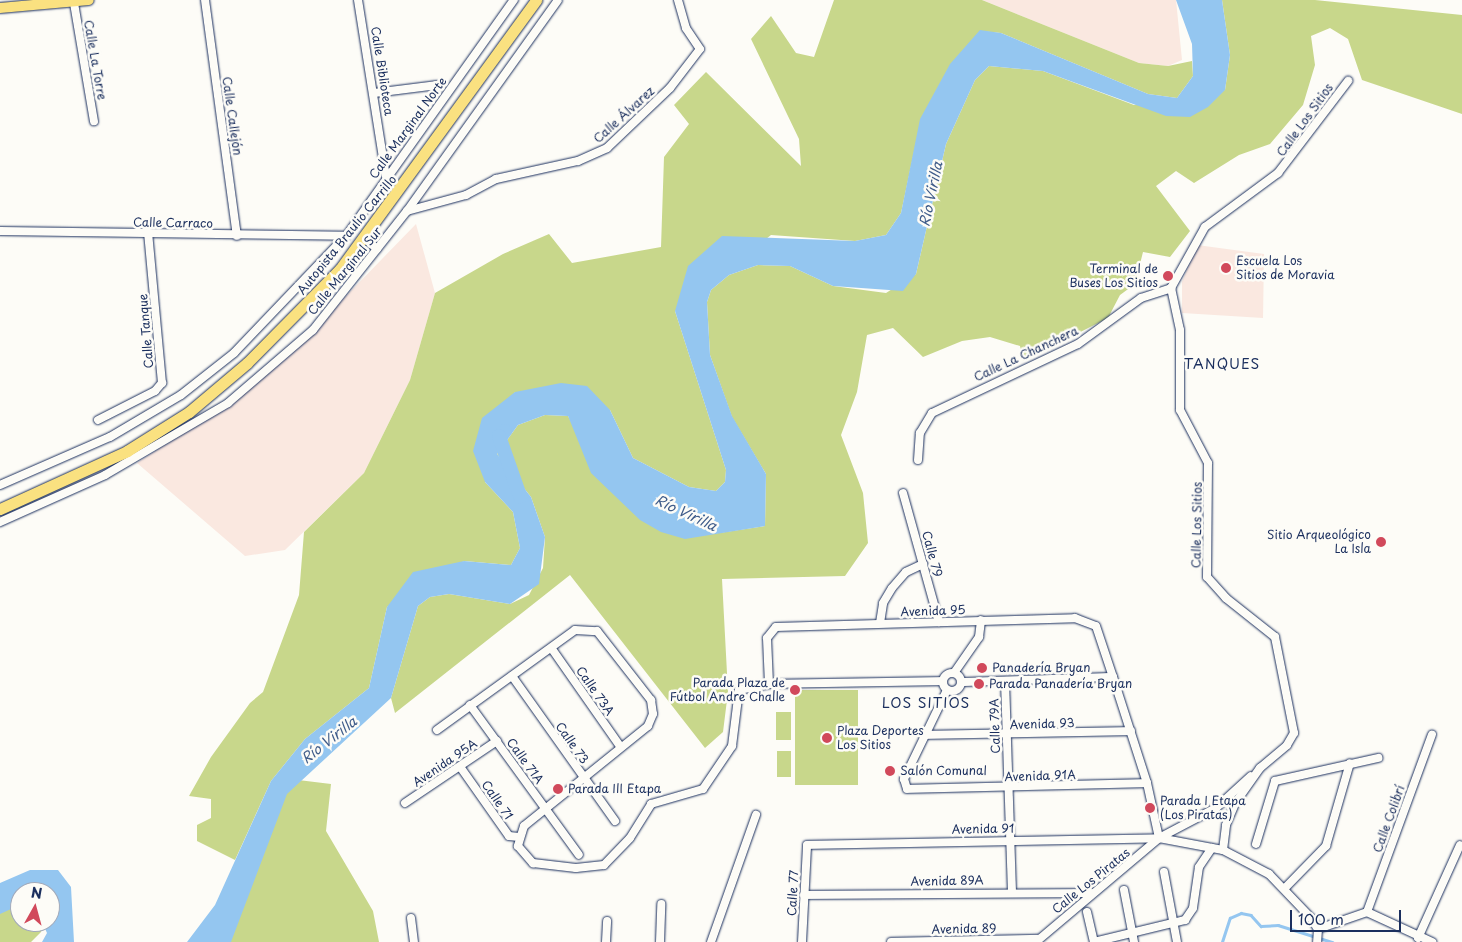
<!DOCTYPE html>
<meta charset="utf-8">
<style>
body{margin:0}
#map{position:relative;width:1462px;height:942px;overflow:hidden;background:#fdfcf7;font-family:"Playpen Sans",sans-serif}
div>[style]{position:absolute}
[style*='--x']{left:calc(var(--x)*1px);top:calc(var(--y)*1px);width:calc(var(--w)*1px);rotate:calc(var(--a)*1deg)}
.built>*{inset:0;background:#fae8e0}
.green>*{inset:0;background:#c8d78b;transform-origin:0 0}
.water>*{inset:0;background:#94c6f0}
.stream>*{height:2.5px;margin:-1.25px;padding:0 1.25px;transform-origin:1.25px;border-radius:1.25px;background:#94c6f0}
.river>*{height:14px;margin:-7px;padding:0 7px;transform-origin:7px;border-radius:7px;background:#94c6f0}
.roads{filter:drop-shadow(0 0 1px #1b2f5e) drop-shadow(0 0 1px #1b2f5e)}
.minor>*{height:8px;margin:-4px;padding:0 4px;transform-origin:4px;border-radius:4px;background:#fdfcf7}
.minor>.ring{margin:-4px;padding:0;box-sizing:content-box;background:none;border:8px solid #fdfcf7;border-radius:50%}
.major>*{height:10px;margin:-5px;padding:0 5px;transform-origin:5px;border-radius:5px;background:#fae180}
.highway>*{height:11px;margin:-5.5px;padding:0 5.5px;transform-origin:5.5px;border-radius:5.5px;background:#fae180}
.dots>*{width:14px;height:14px;translate:-50% -50%;box-sizing:border-box;border:2px solid #fdfcf7;border-radius:50%}
span{translate:-50% -50%;white-space:nowrap;text-align:center;line-height:1.15;-webkit-text-stroke:5px #fdfcf7;paint-order:stroke}
.street-label{font-size:12px;color:#1b2f5e}
.poi-label{font-size:12px;color:#1b2f5e}
.left{translate:0 -50%;text-align:left}
.right{translate:-100% -50%;text-align:right}
.water-label{font-size:14px;color:#3f5c8a;font-style:italic}
.neighbourhood-label{font-size:14px;color:#1b2f5e;letter-spacing:1px}
.north{position:absolute;left:10px;top:882px;width:50px;height:50px;box-sizing:border-box;background:#fdfcf7;border:1px solid #a3aaba;border-radius:50%;rotate:7deg;font-size:14px;font-weight:700;line-height:20px;text-align:center;color:#1b2f5e}
.north::after{content:'';display:block;margin:auto;width:18px;height:22px;background:#d1495b;clip-path:polygon(50% 0,100% 100%,50% 72%,0 100%)}
.scale{position:absolute;left:1290px;top:910px;width:111px;height:22px;box-sizing:border-box;border:2px solid #1b2f5e;border-top:0;padding-left:6px;font-size:15px;line-height:18px;white-space:nowrap;color:#1b2f5e;-webkit-text-stroke:4px #fdfcf7;paint-order:stroke}
</style>
<div id="map">
<div class="built">
<i style="clip-path:polygon(982px 0,1176px 0,1182px 60px,1168px 66px,1139px 63px)"></i>
<i style="clip-path:polygon(416px 224px,435px 293px,410px 380px,364px 473px,285px 550px,245px 556px,137px 463px,228px 403px,313px 330px)"></i>
<i style="clip-path:polygon(1197px 245px,1264px 254px,1263px 318px,1182px 313px,1182px 282px)"></i>
</div>
<div class="green">
<i style="clip-path:polygon(834px 0,982px 0,1139px 63px,1168px 66px,1192px 61px,1193px 76px,1177px 98px,1148px 94px,1001px 33px,980px 31px,921px 119px,901px 213px,886px 235px,855px 241px,771px 235px,675px 311px,726px 470px,725px 482px,716px 491px,689px 487px,633px 458px,610px 410px,515px 392px,485px 482px,513px 512px,520px 548px,511px 565px,464px 561px,387px 607px,369px 688px,305px 739px,271px 781px,235px 860px,197px 841px,197px 825px,211px 818px,211px 799px,189px 796px,211px 757px,250px 703px,263px 692px,299px 595px,304px 532px,364px 473px,410px 380px,435px 293px,503px 254px,549px 234px,572px 263px,661px 247px,664px 157px,689px 124px,674px 105px,706px 72px,801px 166px,799px 139px,751px 39px,771px 16px,796px 53px,814px 57px)"></i>
<i style="clip-path:polygon(1222px 0,1315px 0,1462px 15px,1462px 114px,1362px 80px,1348px 39px,1330px 28px,1311px 36px,1315px 65px,1303px 105px,1270px 144px,1239px 155px,1194px 183px,1176px 171px,1156px 186px,1190px 231px,1170px 257px,1143px 252px,1135px 284px,1120px 295px,1108px 318px,1023px 361px,1020px 346px,990px 337px,962px 341px,923px 357px,893px 328px,867px 335px,857px 392px,841px 435px,863px 493px,868px 543px,845px 576px,722px 579px,728px 692px,723px 732px,705px 748px,570px 575px,395px 713px,391px 698px,418px 606px,430px 597px,449px 594px,510px 604px,529px 595px,543px 568px,545px 537px,531px 497px,497px 454px,518px 425px,545px 415px,568px 416px,577px 433px,685px 538px,765px 526px,766px 474px,732px 417px,710px 355px,707px 302px,711px 290px,729px 275px,758px 265px,790px 266px,833px 286px,886px 293px,916px 274px,946px 144px,975px 80px,989px 66px,1043px 71px,1134px 105px,1225px 90px,1230px 55px)"></i>
<i style="left:858px;top:690px;width:95px;height:63px;rotate:90deg"></i>
<i style="left:776px;top:712px;width:15px;height:28px"></i>
<i style="left:777px;top:751px;width:14px;height:26px"></i>
<i style="clip-path:polygon(290px 779px,331px 784px,326px 831px,373px 911px,379px 942px,206px 942px)"></i>
<i style="clip-path:polygon(20px 894px,20px 922px,44px 922px,41px 932px,31px 942px,0 942px,0 904px)"></i>
</div>
<div class="water">
<i style="clip-path:polygon(1176px 0,1222px 0,1230px 55px,1225px 90px,1208px 107px,1190px 117px,1166px 116px,1043px 71px,989px 66px,975px 80px,946px 144px,916px 274px,903px 291px,833px 286px,790px 266px,758px 265px,729px 275px,711px 290px,707px 302px,710px 355px,732px 416px,766px 474px,765px 526px,685px 539px,661px 532px,640px 520px,591px 473px,568px 416px,545px 415px,518px 425px,497px 454px,531px 497px,545px 537px,539px 584px,510px 604px,449px 594px,430px 597px,418px 606px,391px 698px,287px 794px,231px 942px,187px 942px,215px 905px,271px 781px,305px 739px,369px 688px,387px 607px,413px 572px,464px 561px,511px 565px,520px 548px,513px 512px,485px 482px,473px 451px,482px 418px,515px 392px,561px 383px,587px 386px,610px 410px,633px 458px,689px 487px,716px 491px,725px 482px,726px 470px,675px 311px,688px 266px,722px 236px,855px 241px,886px 235px,901px 213px,920px 119px,950px 64px,980px 30px,1001px 33px,1148px 94px,1177px 98px,1193px 76px,1192px 44px)"></i>
<i style="clip-path:polygon(30px 870px,58px 870px,71px 887px,74px 942px,42px 942px,47px 933px,42px 922px,50px 922px,50px 892px,20px 892px,20px 905px,0 914px,0 883px)"></i>
</div>
<div class="stream">
<i style="--x:1222;--y:942;--w:25;--a:-72"></i>
<i style="--x:1230;--y:918;--w:12;--a:-24"></i>
<i style="--x:1241;--y:913;--w:10;--a:11"></i>
<i style="--x:1251;--y:915;--w:15;--a:48"></i>
<i style="--x:1261;--y:926;--w:17;--a:-3"></i>
<i style="--x:1278;--y:925;--w:57;--a:17.5"></i>
</div>
<div class="river">
<i style="--x:505;--y:431;--w:8;--a:140"></i>
<i style="--x:499;--y:436;--w:64;--a:70.7"></i>
</div>
<div class="roads">
<div class="minor">
<i style="--x:205;--y:0;--w:238;--a:82.3"></i>
<i style="--x:358;--y:0;--w:178;--a:81"></i>
<i style="--x:74;--y:3;--w:120;--a:80.4"></i>
<i style="--x:374;--y:93;--w:64;--a:-7.1"></i>
<i style="--x:407;--y:211;--w:61;--a:-15.2"></i>
<i style="--x:466;--y:195;--w:34;--a:-28"></i>
<i style="--x:496;--y:179;--w:84;--a:-12.4"></i>
<i style="--x:578;--y:161;--w:32;--a:-24"></i>
<i style="--x:607;--y:148;--w:87;--a:-43.6"></i>
<i style="--x:670;--y:88;--w:49;--a:-52.4"></i>
<i style="--x:700;--y:49;--w:25;--a:-124"></i>
<i style="--x:686;--y:28;--w:29;--a:-106"></i>
<i style="--x:0;--y:231;--w:345;--a:0.8"></i>
<i style="--x:364;--y:238;--w:17;--a:40"></i>
<i style="--x:98;--y:420;--w:64;--a:-27"></i>
<i style="--x:155;--y:391;--w:11;--a:-49"></i>
<i style="--x:162;--y:383;--w:151;--a:-95.3"></i>
<i style="--x:918;--y:460;--w:27;--a:-86"></i>
<i style="--x:920;--y:433;--w:23;--a:-59"></i>
<i style="--x:932;--y:413;--w:161;--a:-25.3"></i>
<i style="--x:1078;--y:344;--w:78;--a:-36.1"></i>
<i style="--x:1141;--y:298;--w:32;--a:-18"></i>
<i style="--x:0;--y:485;--w:120;--a:-23.6"></i>
<i style="--x:110;--y:437;--w:82;--a:-30.6"></i>
<i style="--x:181;--y:395;--w:68;--a:-38.4"></i>
<i style="--x:234;--y:353;--w:162;--a:-46.3"></i>
<i style="--x:346;--y:236;--w:290;--a:-54.6"></i>
<i style="--x:903;--y:493;--w:134;--a:74.4"></i>
<i style="--x:0;--y:522;--w:115;--a:-24.1"></i>
<i style="--x:105;--y:475;--w:143;--a:-30.3"></i>
<i style="--x:228;--y:403;--w:112;--a:-40.7"></i>
<i style="--x:313;--y:330;--w:152;--a:-51.7"></i>
<i style="--x:407;--y:211;--w:259;--a:-54.4"></i>
<i style="--x:880;--y:623;--w:20;--a:-81"></i>
<i style="--x:883;--y:603;--w:17;--a:-59"></i>
<i style="--x:892;--y:588;--w:21;--a:-49"></i>
<i style="--x:906;--y:572;--w:19;--a:-25"></i>
<i style="--x:552;--y:649;--w:118;--a:55"></i>
<i style="--x:954;--y:673;--w:44;--a:-55.2"></i>
<i style="--x:979;--y:637;--w:17;--a:-83"></i>
<i class="ring" style="left:943px;top:673px;width:10px;height:10px"></i>
<i style="--x:512;--y:676;--w:178;--a:54.6"></i>
<i style="--x:1005;--y:681;--w:210;--a:88.1"></i>
<i style="--x:961;--y:682;--w:152;--a:-1.9"></i>
<i style="--x:1113;--y:677;--w:111;--a:72.2"></i>
<i style="--x:1147;--y:783;--w:56;--a:77.7"></i>
<i style="--x:1159;--y:838;--w:65;--a:10.6"></i>
<i style="--x:1223;--y:850;--w:52;--a:27.6"></i>
<i style="--x:1269;--y:874;--w:61;--a:46.3"></i>
<i style="--x:1311;--y:918;--w:13;--a:58"></i>
<i style="--x:1318;--y:929;--w:13;--a:94"></i>
<i style="--x:769;--y:684;--w:46;--a:-92.5"></i>
<i style="--x:767;--y:638;--w:14;--a:-51"></i>
<i style="--x:776;--y:627;--w:299;--a:-1.7"></i>
<i style="--x:1075;--y:618;--w:22;--a:21"></i>
<i style="--x:1096;--y:626;--w:54;--a:71.6"></i>
<i style="--x:947;--y:690;--w:99;--a:115.8"></i>
<i style="--x:904;--y:779;--w:10;--a:73"></i>
<i style="--x:907;--y:789;--w:240;--a:-1.4"></i>
<i style="--x:470;--y:705;--w:185;--a:54"></i>
<i style="--x:437;--y:730;--w:170;--a:-35.9"></i>
<i style="--x:575;--y:630;--w:22;--a:3"></i>
<i style="--x:597;--y:631;--w:88;--a:52"></i>
<i style="--x:651;--y:700;--w:14;--a:82"></i>
<i style="--x:653;--y:714;--w:13;--a:113"></i>
<i style="--x:648;--y:726;--w:159;--a:141.1"></i>
<i style="--x:524;--y:826;--w:21;--a:107"></i>
<i style="--x:518;--y:846;--w:23;--a:49"></i>
<i style="--x:533;--y:863;--w:43;--a:6.6"></i>
<i style="--x:576;--y:868;--w:28;--a:-6"></i>
<i style="--x:604;--y:865;--w:37;--a:-46"></i>
<i style="--x:630;--y:838;--w:40;--a:-58"></i>
<i style="--x:651;--y:804;--w:54;--a:-16.1"></i>
<i style="--x:703;--y:789;--w:52;--a:-56"></i>
<i style="--x:732;--y:746;--w:56;--a:-82.9"></i>
<i style="--x:739;--y:690;--w:31;--a:-11"></i>
<i style="--x:769;--y:684;--w:174;--a:-1"></i>
<i style="--x:924;--y:735;--w:207;--a:-1.1"></i>
<i style="--x:461;--y:768;--w:83;--a:54.8"></i>
<i style="--x:509;--y:836;--w:10;--a:6"></i>
<i style="--x:405;--y:803;--w:111;--a:-34"></i>
<i style="--x:1256;--y:844;--w:66;--a:-73.2"></i>
<i style="--x:1275;--y:781;--w:106;--a:-12.6"></i>
<i style="--x:1223;--y:850;--w:25;--a:-83"></i>
<i style="--x:1226;--y:825;--w:25;--a:-67"></i>
<i style="--x:1236;--y:802;--w:42;--a:-54.8"></i>
<i style="--x:1260;--y:768;--w:35;--a:-40"></i>
<i style="--x:1287;--y:745;--w:14;--a:-60"></i>
<i style="--x:1294;--y:733;--w:98;--a:-101.2"></i>
<i style="--x:1275;--y:637;--w:63;--a:-141.5"></i>
<i style="--x:1226;--y:598;--w:28;--a:-132"></i>
<i style="--x:1207;--y:577;--w:114;--a:-89.5"></i>
<i style="--x:1208;--y:463;--w:60;--a:-117.8"></i>
<i style="--x:1180;--y:410;--w:80;--a:-90"></i>
<i style="--x:1180;--y:330;--w:43;--a:-102.1"></i>
<i style="--x:1171;--y:288;--w:70;--a:-60.9"></i>
<i style="--x:1205;--y:227;--w:91;--a:-36.5"></i>
<i style="--x:1278;--y:173;--w:116;--a:-52.7"></i>
<i style="--x:1164;--y:872;--w:71;--a:79.5"></i>
<i style="--x:1285;--y:888;--w:59;--a:-45.7"></i>
<i style="--x:1326;--y:846;--w:86;--a:-73.9"></i>
<i style="--x:1124;--y:890;--w:53;--a:79.1"></i>
<i style="--x:804;--y:895;--w:287;--a:-0.4"></i>
<i style="--x:1087;--y:912;--w:31;--a:77"></i>
<i style="--x:1367;--y:912;--w:189;--a:-69.9"></i>
<i style="--x:411;--y:918;--w:24;--a:83"></i>
<i style="--x:1318;--y:929;--w:52;--a:-19.1"></i>
<i style="--x:1367;--y:912;--w:72;--a:24.8"></i>
<i style="--x:1418;--y:938;--w:102;--a:-65.7"></i>
<i style="--x:606;--y:942;--w:21;--a:-87"></i>
<i style="--x:660;--y:942;--w:38;--a:-88"></i>
<i style="--x:711;--y:942;--w:135;--a:-70.5"></i>
<i style="--x:802;--y:942;--w:97;--a:-87"></i>
<i style="--x:807;--y:845;--w:352;--a:-1.1"></i>
<i style="--x:1159;--y:838;--w:64;--a:-27.8"></i>
<i style="--x:1216;--y:808;--w:47;--a:-42.4"></i>
<i style="--x:891;--y:942;--w:147;--a:-1.2"></i>
<i style="--x:1036;--y:942;--w:161;--a:-40.2"></i>
<i style="--x:1094;--y:942;--w:94;--a:-13.6"></i>
<i style="--x:1185;--y:920;--w:14;--a:-56"></i>
<i style="--x:1193;--y:908;--w:41;--a:-81.7"></i>
<i style="--x:1199;--y:867;--w:23;--a:-56"></i>
</div>
<div class="major">
<i style="--x:0;--y:8;--w:89;--a:-5.1"></i>
</div>
<div class="highway">
<i style="--x:0;--y:509;--w:140;--a:-24.5"></i>
<i style="--x:127;--y:451;--w:73;--a:-32.2"></i>
<i style="--x:189;--y:412;--w:76;--a:-40.2"></i>
<i style="--x:247;--y:363;--w:132;--a:-45.3"></i>
<i style="--x:340;--y:269;--w:333;--a:-53.9"></i>
</div>
</div>
<div class="dots">
<i style="left:1226px;top:268px;background:#d1495b"></i>
<i style="left:1168px;top:276px;background:#d1495b"></i>
<i style="left:1381px;top:542px;background:#d1495b"></i>
<i style="left:982px;top:668px;background:#d1495b"></i>
<i style="left:979px;top:684px;background:#d1495b"></i>
<i style="left:795px;top:690px;background:#d1495b"></i>
<i style="left:827px;top:738px;background:#d1495b"></i>
<i style="left:890px;top:771px;background:#d1495b"></i>
<i style="left:558px;top:789px;background:#d1495b"></i>
<i style="left:1150px;top:808px;background:#d1495b"></i>
</div>
<div class="street-label">
<span style="left:95px;top:60px;rotate:80deg">Calle La Torre</span>
<span style="left:382px;top:71px;rotate:81deg">Calle Biblioteca</span>
<span style="left:624px;top:115px;rotate:-42deg">Calle Álvarez</span>
<span style="left:232px;top:116px;rotate:82deg">Calle Callejón</span>
<span style="left:1305px;top:120px;rotate:-54deg">Calle Los Sitios</span>
<span style="left:408px;top:128px;rotate:-54deg">Calle Marginal Norte</span>
<span style="left:173px;top:223px;rotate:1deg">Calle Carraco</span>
<span style="left:347px;top:235px;rotate:-51deg">Autopista Braulio Carrillo</span>
<span style="left:345px;top:271px;rotate:-51deg">Calle Marginal Sur</span>
<span style="left:146px;top:331px;rotate:-95deg">Calle Tanque</span>
<span style="left:1026px;top:354px;rotate:-25deg">Calle La Chanchera</span>
<span style="left:1197px;top:525px;rotate:-89deg">Calle Los Sitios</span>
<span style="left:932px;top:554px;rotate:75deg">Calle 79</span>
<span style="left:933px;top:611px;rotate:-2deg">Avenida 95</span>
<span style="left:595px;top:691px;rotate:55deg">Calle 73A</span>
<span style="left:1042px;top:724px;rotate:-2deg">Avenida 93</span>
<span style="left:995px;top:726px;rotate:-92deg">Calle 79A</span>
<span style="left:572px;top:743px;rotate:55deg">Calle 73</span>
<span style="left:525px;top:761px;rotate:54deg">Calle 71A</span>
<span style="left:445px;top:763px;rotate:-34deg">Avenida 95A</span>
<span style="left:1040px;top:776px;rotate:-2deg">Avenida 91A</span>
<span style="left:497px;top:800px;rotate:55deg">Calle 71</span>
<span style="left:1389px;top:819px;rotate:-70deg">Calle Colibrí</span>
<span style="left:983px;top:829px;rotate:-1deg">Avenida 91</span>
<span style="left:947px;top:881px;rotate:-1deg">Avenida 89A</span>
<span style="left:1091px;top:881px;rotate:-39deg">Calle Los Piratas</span>
<span style="left:793px;top:893px;rotate:-87deg">Calle 77</span>
<span style="left:964px;top:929px;rotate:-1deg">Avenida 89</span>
</div>
<div class="poi-label">
<span class="left" style="left:1236px;top:268px">Escuela Los<br>Sitios de Moravia</span>
<span class="right" style="left:1158px;top:276px">Terminal de<br>Buses Los Sitios</span>
<span class="right" style="left:1371px;top:542px">Sitio Arqueológico<br>La Isla</span>
<span class="left" style="left:992px;top:668px">Panadería Bryan</span>
<span class="right" style="left:785px;top:690px">Parada Plaza de<br>Fútbol Andre Challe</span>
<span class="left" style="left:989px;top:684px">Parada Panadería Bryan</span>
<span class="left" style="left:837px;top:738px">Plaza Deportes<br>Los Sitios</span>
<span class="left" style="left:900px;top:771px">Salón Comunal</span>
<span class="left" style="left:568px;top:789px">Parada III Etapa</span>
<span class="left" style="left:1160px;top:808px">Parada I Etapa<br>(Los Piratas)</span>
</div>
<div class="water-label">
<span style="left:931px;top:194px;rotate:-78deg">Río Virilla</span>
<span style="left:686px;top:513px;rotate:25deg">Río Virilla</span>
<span style="left:329px;top:740px;rotate:-38deg">Río Virilla</span>
</div>
<div class="neighbourhood-label">
<span style="left:1222px;top:364px">TANQUES</span>
<span style="left:926px;top:703px">LOS SITIOS</span>
</div>
<div class="north">N</div>
<div class="scale">100 m</div>
</div>
